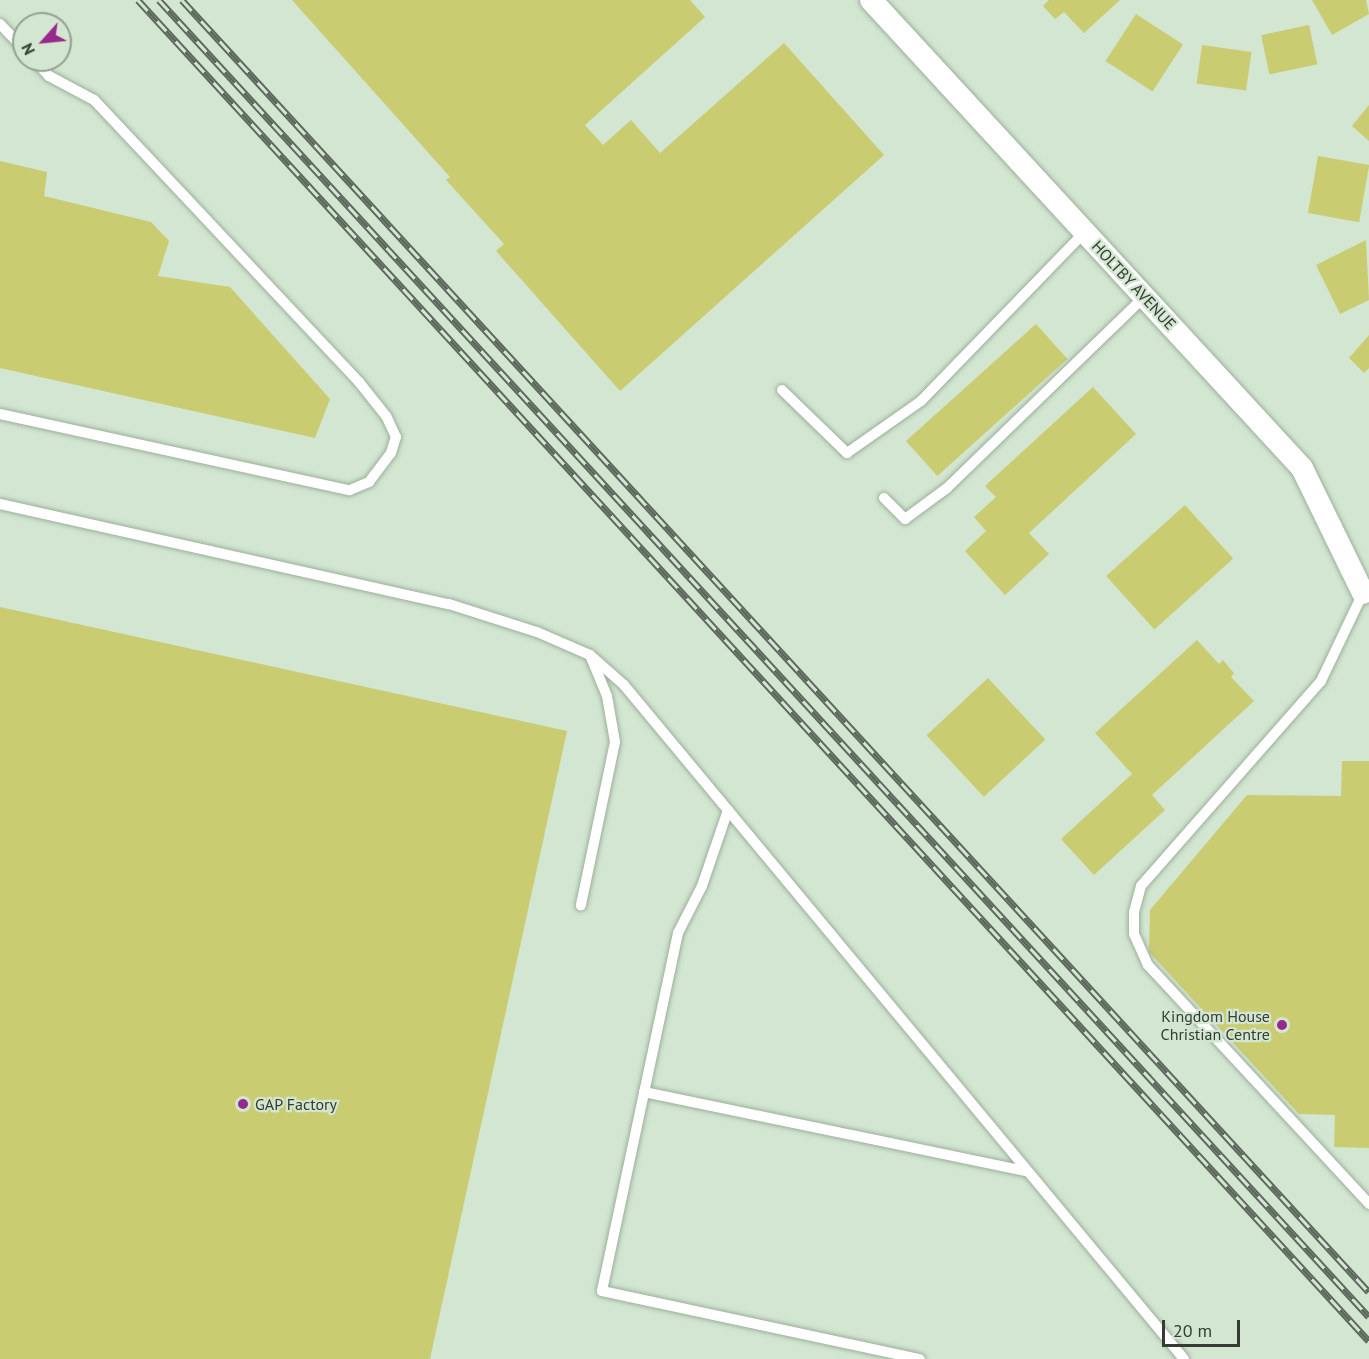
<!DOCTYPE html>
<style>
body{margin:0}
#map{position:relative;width:1369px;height:1359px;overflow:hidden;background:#d2e6d1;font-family:"PT Sans",sans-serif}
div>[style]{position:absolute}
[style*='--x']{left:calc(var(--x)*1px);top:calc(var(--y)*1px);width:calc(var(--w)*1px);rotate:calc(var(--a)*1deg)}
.building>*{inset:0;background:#cacc71;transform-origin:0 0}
.roads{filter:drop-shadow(0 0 2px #9caf9b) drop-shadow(0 0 2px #9caf9b)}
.service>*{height:10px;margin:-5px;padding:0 5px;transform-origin:5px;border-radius:5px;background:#fff}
.minor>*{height:22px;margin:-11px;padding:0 11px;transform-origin:11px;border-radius:11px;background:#fff}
.rail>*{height:7px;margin-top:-3.5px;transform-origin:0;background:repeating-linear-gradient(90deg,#d2e6d1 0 14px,#5e695e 0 28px);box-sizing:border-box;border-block:2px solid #5e695e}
.dots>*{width:16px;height:16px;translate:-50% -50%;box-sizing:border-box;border:3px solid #d2e6d1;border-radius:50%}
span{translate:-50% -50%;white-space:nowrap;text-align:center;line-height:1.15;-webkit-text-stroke:4.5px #d2e6d1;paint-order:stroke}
.street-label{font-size:16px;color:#343c34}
.poi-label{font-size:16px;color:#343c34}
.right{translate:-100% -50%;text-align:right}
.left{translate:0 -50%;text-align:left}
.north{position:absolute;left:12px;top:12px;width:60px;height:60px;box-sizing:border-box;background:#d2e6d1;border:2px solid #93a292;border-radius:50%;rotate:243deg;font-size:16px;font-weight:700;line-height:24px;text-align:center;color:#343c34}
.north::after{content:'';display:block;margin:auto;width:21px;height:27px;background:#972a8c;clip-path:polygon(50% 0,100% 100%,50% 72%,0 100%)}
.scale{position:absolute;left:1162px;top:1320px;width:78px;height:27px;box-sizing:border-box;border:3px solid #343c34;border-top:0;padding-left:8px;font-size:18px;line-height:21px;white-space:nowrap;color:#343c34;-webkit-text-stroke:4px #d2e6d1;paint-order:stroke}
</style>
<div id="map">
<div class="building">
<i style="clip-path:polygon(292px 0,690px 0,705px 17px,585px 125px,603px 145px,631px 120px,660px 153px,784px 43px,884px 155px,620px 391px,496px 251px,504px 244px,446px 180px,450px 177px)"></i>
<i style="clip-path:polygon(1049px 0,1120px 0,1084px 33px,1064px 12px,1055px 19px,1043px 6px)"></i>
<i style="clip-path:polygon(1312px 0,1366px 0,1369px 14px,1332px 35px)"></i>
<i style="left:1136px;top:14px;width:56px;height:56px;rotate:33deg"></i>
<i style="left:1309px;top:25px;width:40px;height:49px;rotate:78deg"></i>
<i style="left:1202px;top:45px;width:50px;height:39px;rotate:8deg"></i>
<i style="clip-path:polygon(1369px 105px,1369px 141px,1352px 126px)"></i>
<i style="left:1318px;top:156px;width:52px;height:58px;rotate:10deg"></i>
<i style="clip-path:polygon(0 161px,47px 172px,44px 196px,151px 222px,169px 241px,158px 276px,230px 287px,330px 399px,315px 438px,0 368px)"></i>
<i style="clip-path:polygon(1366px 240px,1369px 300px,1340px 314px,1316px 265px)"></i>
<i style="left:1036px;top:324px;width:47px;height:175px;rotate:48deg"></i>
<i style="clip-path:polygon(1369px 335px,1369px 368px,1364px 373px,1349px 358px)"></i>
<i style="clip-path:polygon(1093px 387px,1136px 434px,1029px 533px,1049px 554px,1005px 595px,965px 551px,986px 531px,974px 517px,996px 497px,985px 486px)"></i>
<i style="left:1185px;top:505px;width:72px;height:106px;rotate:48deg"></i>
<i style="clip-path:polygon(0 607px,567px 731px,430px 1359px,0 1359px)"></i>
<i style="clip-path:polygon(1197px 640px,1219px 664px,1223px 660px,1234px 673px,1231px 677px,1254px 701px,1152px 795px,1165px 810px,1094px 875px,1061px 839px,1132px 774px,1095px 733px)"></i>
<i style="left:988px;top:678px;width:84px;height:84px;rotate:47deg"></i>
<i style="clip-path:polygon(1342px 761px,1369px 761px,1369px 1148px,1334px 1147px,1335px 1115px,1299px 1114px,1149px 952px,1150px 910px,1247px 795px,1341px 796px)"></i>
</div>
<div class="roads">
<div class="service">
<i style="--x:0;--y:24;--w:35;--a:46"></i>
<i style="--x:782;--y:390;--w:91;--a:44.1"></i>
<i style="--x:847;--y:453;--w:90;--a:-35.1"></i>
<i style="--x:921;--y:401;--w:235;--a:-45.9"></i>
<i style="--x:0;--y:414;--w:358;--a:12.3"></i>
<i style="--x:350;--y:490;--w:21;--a:-23"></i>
<i style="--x:369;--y:482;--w:36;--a:-53"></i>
<i style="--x:391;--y:453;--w:17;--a:-73"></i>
<i style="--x:396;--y:437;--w:23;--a:-115"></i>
<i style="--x:386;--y:416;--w:43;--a:-128.5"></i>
<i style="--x:359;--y:382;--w:387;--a:-133.2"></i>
<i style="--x:94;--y:100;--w:51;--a:-151.9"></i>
<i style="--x:49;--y:76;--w:22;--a:-133"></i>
<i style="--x:884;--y:498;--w:30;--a:45"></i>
<i style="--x:905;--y:519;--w:52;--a:-36.4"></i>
<i style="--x:947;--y:488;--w:274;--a:-44.1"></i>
<i style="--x:0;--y:504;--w:460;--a:12.6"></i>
<i style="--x:449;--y:604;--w:92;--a:17.7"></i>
<i style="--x:537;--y:632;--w:58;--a:23.5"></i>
<i style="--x:590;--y:655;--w:44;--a:67.5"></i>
<i style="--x:607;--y:696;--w:47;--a:80.1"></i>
<i style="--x:615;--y:742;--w:167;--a:101.8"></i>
<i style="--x:1366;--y:596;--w:4;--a:-135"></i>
<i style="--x:1363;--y:593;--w:98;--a:115.5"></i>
<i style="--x:1321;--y:681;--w:273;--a:131.3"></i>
<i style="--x:1141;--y:886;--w:27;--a:105"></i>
<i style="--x:1134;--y:912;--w:22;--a:90"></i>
<i style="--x:1134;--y:934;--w:34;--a:66"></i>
<i style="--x:1148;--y:965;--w:326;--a:47.2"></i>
<i style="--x:590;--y:655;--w:45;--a:41.4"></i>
<i style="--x:624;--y:685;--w:876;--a:50.28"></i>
<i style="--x:728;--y:810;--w:80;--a:108.9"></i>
<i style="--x:702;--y:886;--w:53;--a:117.1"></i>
<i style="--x:678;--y:933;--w:366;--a:102"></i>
<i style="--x:602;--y:1291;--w:325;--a:12.1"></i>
<i style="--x:644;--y:1092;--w:391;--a:11.7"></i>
</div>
<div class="minor">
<i style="--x:871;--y:0;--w:636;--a:47.36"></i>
<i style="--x:1302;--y:468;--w:139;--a:64"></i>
</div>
</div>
<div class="rail">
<i style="--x:138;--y:0;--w:1820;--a:47.45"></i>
<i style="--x:159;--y:0;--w:1788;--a:47.42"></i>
<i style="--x:182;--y:0;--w:1754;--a:47.43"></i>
</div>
<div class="dots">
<i style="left:1282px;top:1025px;background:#972a8c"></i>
<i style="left:243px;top:1104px;background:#972a8c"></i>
</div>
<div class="street-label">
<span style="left:1134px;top:285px;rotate:47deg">HOLTBY AVENUE</span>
</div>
<div class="poi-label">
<span class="right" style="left:1270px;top:1025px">Kingdom House<br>Christian Centre</span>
<span class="left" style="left:255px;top:1104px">GAP Factory</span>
</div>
<div class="north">N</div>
<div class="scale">20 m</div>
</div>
